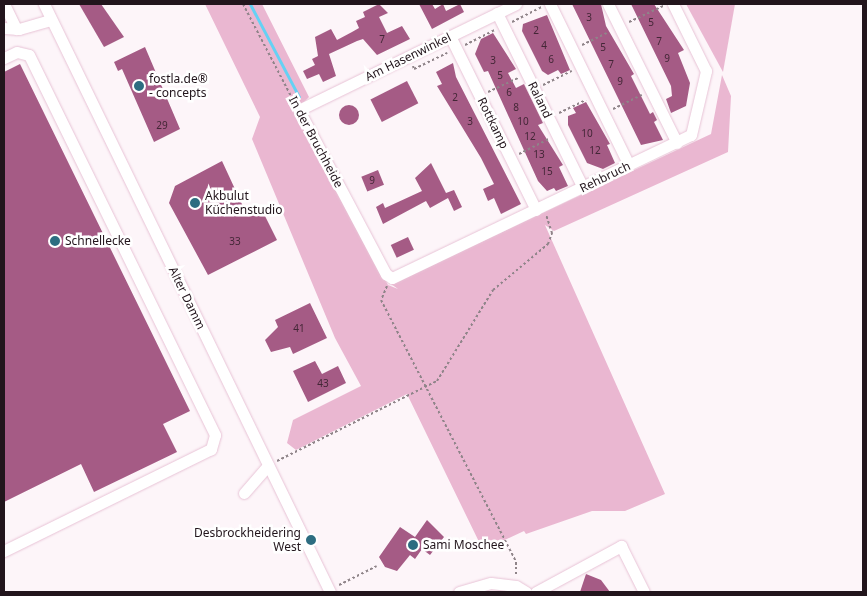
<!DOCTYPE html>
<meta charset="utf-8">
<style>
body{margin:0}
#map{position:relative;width:867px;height:596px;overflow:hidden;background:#fdf5f9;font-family:"Noto Sans",sans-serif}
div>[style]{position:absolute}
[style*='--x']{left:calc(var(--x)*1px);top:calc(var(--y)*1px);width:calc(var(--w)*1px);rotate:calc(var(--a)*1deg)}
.green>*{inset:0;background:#eab7d1}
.stream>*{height:3px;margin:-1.5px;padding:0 1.5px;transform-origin:1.5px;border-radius:1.5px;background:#65d1f4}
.building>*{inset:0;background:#a55b85;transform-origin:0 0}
.round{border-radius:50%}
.path>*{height:2px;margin-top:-1px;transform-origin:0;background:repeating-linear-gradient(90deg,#8f8489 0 2.5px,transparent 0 5px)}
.roads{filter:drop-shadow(0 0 1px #e8c3d6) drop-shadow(0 0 1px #e8c3d6)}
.minor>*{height:11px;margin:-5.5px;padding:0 5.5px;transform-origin:5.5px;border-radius:5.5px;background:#fff}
.dots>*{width:14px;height:14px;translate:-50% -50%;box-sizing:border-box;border:2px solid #fff;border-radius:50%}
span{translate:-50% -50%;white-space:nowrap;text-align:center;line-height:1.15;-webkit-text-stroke:5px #fff;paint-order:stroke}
.number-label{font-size:10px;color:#432636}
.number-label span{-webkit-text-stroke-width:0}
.street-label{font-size:12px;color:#22151c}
.poi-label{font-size:12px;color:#22151c}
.left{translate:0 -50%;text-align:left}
.right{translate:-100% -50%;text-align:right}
.frame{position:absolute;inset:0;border:5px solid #22151c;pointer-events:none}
</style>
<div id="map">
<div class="green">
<i style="clip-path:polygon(205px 4px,262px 4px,309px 97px,295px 111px,388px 285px,398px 289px,391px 284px,711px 134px,722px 75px,731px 96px,728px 152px,554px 231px,545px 225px,665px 494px,625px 511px,592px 511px,526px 534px,524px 531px,483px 550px,407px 394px,296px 450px,287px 443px,293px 420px,361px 386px,335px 338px,252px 139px,260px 117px)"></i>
<i style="clip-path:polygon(686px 4px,735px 4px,723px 72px)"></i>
</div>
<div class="stream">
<i style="--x:250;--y:4;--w:105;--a:62.2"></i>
</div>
<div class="building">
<i style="clip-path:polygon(79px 4px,101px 4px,124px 37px,104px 47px)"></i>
<i style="clip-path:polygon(379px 4px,388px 13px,379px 17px,387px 33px,402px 26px,410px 39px,377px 55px,363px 39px,357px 41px,329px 54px,336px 76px,323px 82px,319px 74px,307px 79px,303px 71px,315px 65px,312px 59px,318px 56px,315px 37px,331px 29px,337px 40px,352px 32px,359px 28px,356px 21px,365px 17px,363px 12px)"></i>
<i style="clip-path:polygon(419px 4px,432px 4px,435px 9px,443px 4px,446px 11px,460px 4px,464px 12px,432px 29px)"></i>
<i style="clip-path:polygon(572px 4px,601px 4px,606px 26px,634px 74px,631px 76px,650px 114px,653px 112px,657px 120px,654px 122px,663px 140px,641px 145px)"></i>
<i style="clip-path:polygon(631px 4px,654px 4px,684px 50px,678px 53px,690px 83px,686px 106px,671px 113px,666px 99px,672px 96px,671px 86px)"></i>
<i style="clip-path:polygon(547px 15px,570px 70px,561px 74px,558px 70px,548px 75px,542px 71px,522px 31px,523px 24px)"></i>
<i style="clip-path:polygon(493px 33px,516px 69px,508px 73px,516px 88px,524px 84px,543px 123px,538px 125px,563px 165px,559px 167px,568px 186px,556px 191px,554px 188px,547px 191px,538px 181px,488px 71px,484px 72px,475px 54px,481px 39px)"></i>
<i style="clip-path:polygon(145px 47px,180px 129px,154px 142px,122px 69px,118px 71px,114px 62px)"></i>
<i style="clip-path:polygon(453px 63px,456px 77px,521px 204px,501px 214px,494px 198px,488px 201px,483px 189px,494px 184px,481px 158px,437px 86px,442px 84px,436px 72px)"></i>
<i style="clip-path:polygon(20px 64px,190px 411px,163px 424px,177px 452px,94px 492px,81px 464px,4px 502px,4px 72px)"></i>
<i style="left:407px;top:81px;width:25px;height:41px;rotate:63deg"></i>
<i style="clip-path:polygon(586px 102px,610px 144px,607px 145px,615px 163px,603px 169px,587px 163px,568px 125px,568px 116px,576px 113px,573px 108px)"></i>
<i class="round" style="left:339px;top:105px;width:20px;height:20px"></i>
<i style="clip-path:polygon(222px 161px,247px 215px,261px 208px,277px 240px,208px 275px,169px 203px,175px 186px)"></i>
<i style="clip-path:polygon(431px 163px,446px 193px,454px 190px,462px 207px,454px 211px,448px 198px,430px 208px,426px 201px,383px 224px,376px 207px,383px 203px,385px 208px,422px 191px,415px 178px)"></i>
<i style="left:378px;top:170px;width:16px;height:18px;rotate:68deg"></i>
<i style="left:408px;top:237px;width:14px;height:19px;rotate:65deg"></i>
<i style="clip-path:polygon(310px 303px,327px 338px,293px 354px,290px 347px,271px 352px,265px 340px,278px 327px,275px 320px)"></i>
<i style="clip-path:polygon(315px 361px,322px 374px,338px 366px,346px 383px,308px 402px,293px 371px)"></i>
<i style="clip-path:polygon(427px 520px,444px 537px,430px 555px,422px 549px,415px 559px,410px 555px,397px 571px,385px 567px,379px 557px,400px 527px,415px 537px)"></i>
<i style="clip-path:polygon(586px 574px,601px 580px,610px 592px,580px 592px)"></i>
</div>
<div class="path">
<i style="--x:243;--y:4;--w:110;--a:62.5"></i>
<i style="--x:512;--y:22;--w:34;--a:-27"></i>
<i style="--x:629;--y:22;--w:38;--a:-25"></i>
<i style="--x:465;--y:45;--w:33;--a:-27"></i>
<i style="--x:582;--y:45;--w:30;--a:-26"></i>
<i style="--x:413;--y:66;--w:3;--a:72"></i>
<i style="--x:414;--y:69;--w:37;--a:-26"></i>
<i style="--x:543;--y:85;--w:32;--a:-26"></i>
<i style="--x:488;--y:92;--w:33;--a:-25"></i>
<i style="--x:613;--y:109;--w:32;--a:-26"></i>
<i style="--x:559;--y:113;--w:30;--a:-26"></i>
<i style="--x:519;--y:154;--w:33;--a:-27"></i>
<i style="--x:387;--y:286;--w:15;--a:113"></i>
<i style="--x:381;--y:300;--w:295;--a:62.7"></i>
<i style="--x:516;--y:562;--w:13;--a:90"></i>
<i style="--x:277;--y:461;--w:179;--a:-26.6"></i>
<i style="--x:437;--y:381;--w:107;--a:-58.4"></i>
<i style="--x:493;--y:290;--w:72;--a:-39.9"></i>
<i style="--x:548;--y:244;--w:12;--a:-70"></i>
<i style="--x:552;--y:233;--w:19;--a:-108"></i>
<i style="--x:339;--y:585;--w:42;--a:-26.6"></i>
</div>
<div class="roads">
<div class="minor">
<i style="--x:4;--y:4;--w:28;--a:64"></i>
<i style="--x:44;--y:4;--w:654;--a:64.06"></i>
<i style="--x:516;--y:4;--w:242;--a:154"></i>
<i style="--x:299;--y:110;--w:186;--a:62.1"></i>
<i style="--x:386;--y:274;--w:7;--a:34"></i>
<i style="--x:392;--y:278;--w:331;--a:-25.6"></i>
<i style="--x:691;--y:135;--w:66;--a:-76.8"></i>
<i style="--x:706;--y:71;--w:75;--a:-116.2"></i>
<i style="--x:550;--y:4;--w:179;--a:63.9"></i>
<i style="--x:608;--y:4;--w:155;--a:63.6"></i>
<i style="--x:497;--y:13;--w:195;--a:63.8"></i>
<i style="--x:4;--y:28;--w:15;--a:4"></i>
<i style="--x:19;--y:29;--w:33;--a:-16"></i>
<i style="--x:450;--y:36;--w:194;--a:63.7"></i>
<i style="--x:4;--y:58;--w:14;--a:-25"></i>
<i style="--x:17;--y:52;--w:12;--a:14"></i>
<i style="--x:29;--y:55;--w:423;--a:63.9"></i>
<i style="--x:215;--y:435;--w:15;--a:106"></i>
<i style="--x:211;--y:449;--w:231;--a:153.8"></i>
<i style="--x:244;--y:493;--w:37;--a:-49"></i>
<i style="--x:459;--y:592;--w:33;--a:-16"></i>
<i style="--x:491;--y:583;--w:25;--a:7"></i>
<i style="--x:516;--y:586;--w:12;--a:31"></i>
<i style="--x:536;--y:592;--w:97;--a:-28.4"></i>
<i style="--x:621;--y:546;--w:51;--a:63.4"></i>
</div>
</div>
<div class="dots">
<i style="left:139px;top:86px;background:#2d6d81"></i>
<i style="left:195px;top:203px;background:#2d6d81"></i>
<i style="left:55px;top:241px;background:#2d6d81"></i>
<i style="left:311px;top:540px;background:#2d6d81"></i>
<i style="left:413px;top:545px;background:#2d6d81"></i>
</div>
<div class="number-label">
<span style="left:589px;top:18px">3</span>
<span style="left:651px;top:23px">5</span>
<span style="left:536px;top:31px">2</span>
<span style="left:382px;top:40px">7</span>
<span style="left:659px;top:42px">7</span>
<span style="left:544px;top:46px">4</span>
<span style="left:603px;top:48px">5</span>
<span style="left:667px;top:59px">9</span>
<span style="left:551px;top:60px">6</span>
<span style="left:493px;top:61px">3</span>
<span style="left:611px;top:65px">7</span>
<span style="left:500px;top:76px">5</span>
<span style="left:620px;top:82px">9</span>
<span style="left:509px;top:93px">6</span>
<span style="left:455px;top:98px">2</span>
<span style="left:516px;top:108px">8</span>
<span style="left:470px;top:122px">3</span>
<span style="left:523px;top:122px">10</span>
<span style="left:162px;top:126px">29</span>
<span style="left:587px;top:134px">10</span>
<span style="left:530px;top:137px">12</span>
<span style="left:595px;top:151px">12</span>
<span style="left:539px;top:155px">13</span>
<span style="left:547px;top:172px">15</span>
<span style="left:372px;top:181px">9</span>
<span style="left:235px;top:242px">33</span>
<span style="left:299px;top:329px">41</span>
<span style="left:323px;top:384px">43</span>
</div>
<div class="street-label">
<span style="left:408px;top:57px;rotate:-26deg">Am Hasenwinkel</span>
<span style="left:540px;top:100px;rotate:64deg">Raland</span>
<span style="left:493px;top:123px;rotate:64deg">Rottkamp</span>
<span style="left:316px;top:142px;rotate:62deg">In der Bruchheide</span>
<span style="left:605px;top:177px;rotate:-26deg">Rehbruch</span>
<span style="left:187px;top:298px;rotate:64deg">Alter Damm</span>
</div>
<div class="poi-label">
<span class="left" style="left:149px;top:86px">fostla.de®<br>- concepts</span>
<span class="left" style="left:205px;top:203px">Akbulut<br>Küchenstudio</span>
<span class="left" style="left:65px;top:241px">Schnellecke</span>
<span class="right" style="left:301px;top:540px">Desbrockheidering<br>West</span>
<span class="left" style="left:423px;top:545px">Sami Moschee</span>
</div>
<div class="frame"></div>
</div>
